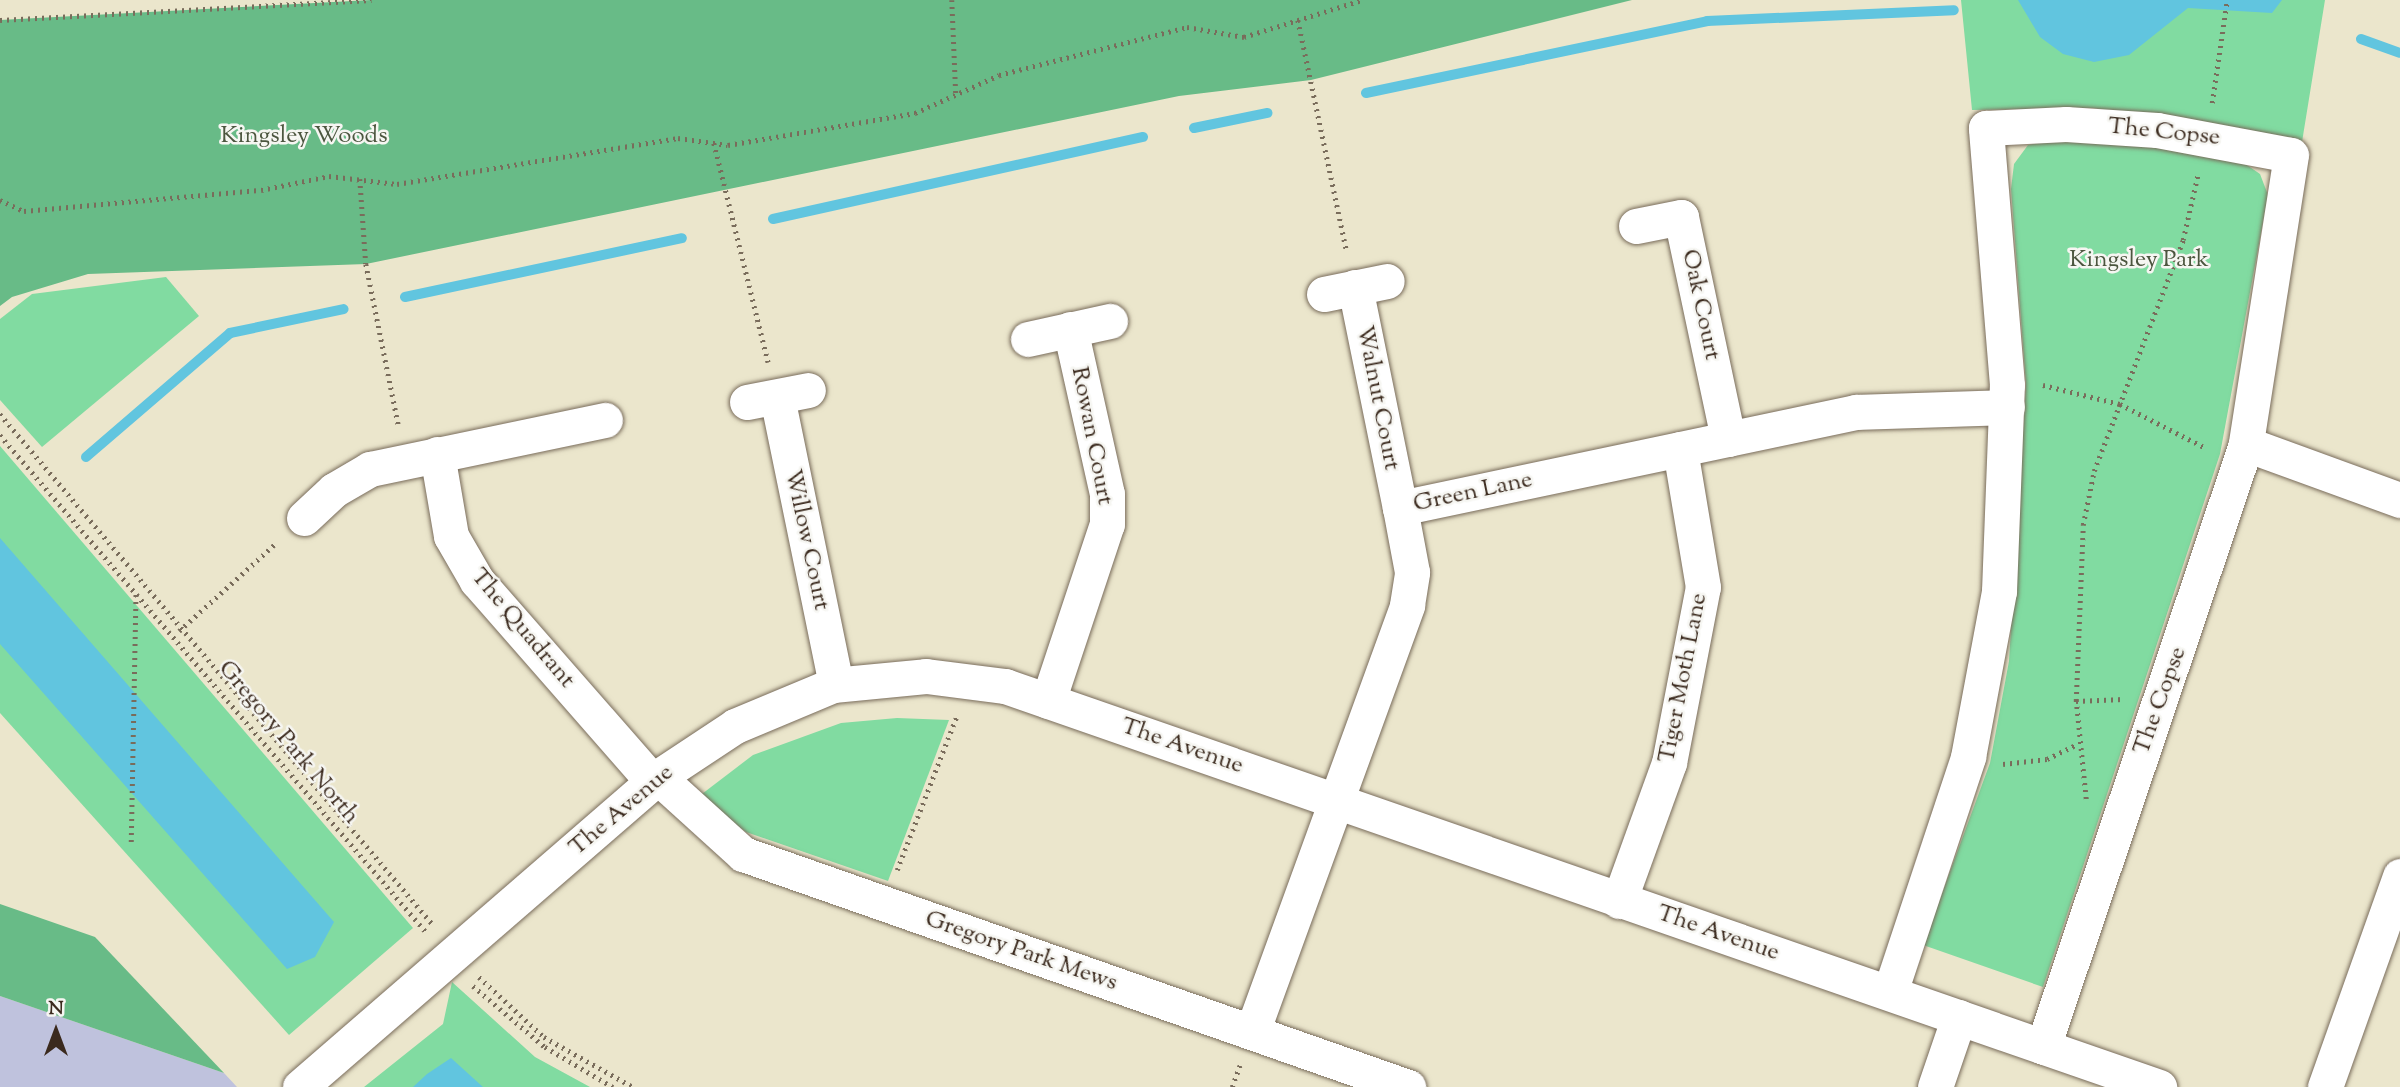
<!DOCTYPE html>
<style>
body{margin:0}
#map{position:relative;width:2400px;height:1087px;overflow:hidden;background:#ebe6cc;font-family:"Sorts Mill Goudy",serif}
div>[style]{position:absolute}
[style*='--x']{left:calc(var(--x)*1px);top:calc(var(--y)*1px);width:calc(var(--w)*1px);rotate:calc(var(--a)*1deg)}
.industrial>*{inset:0;background:#bfc2dd}
.green>*{inset:0;background:#81dba1}
.forest>*{inset:0;background:#68bb87}
.water>*{inset:0;background:#61c5df}
.stream>*{height:10px;margin:-5px;padding:0 5px;transform-origin:5px;border-radius:5px;background:#61c5df}
.path>*{height:4.5px;margin-top:-2.25px;transform-origin:0;background:repeating-linear-gradient(90deg,#796c5b 0 2px,transparent 0 7px)}
.roads{filter:drop-shadow(0 0 2px #796c5b) drop-shadow(0 0 2px #796c5b)}
.minor>*{height:35px;margin:-17.5px;padding:0 17.5px;transform-origin:17.5px;border-radius:17.5px;background:#fff}
span{translate:-50% -50%;white-space:nowrap;text-align:center;line-height:1.15;-webkit-text-stroke:5px #f6f6f2;paint-order:stroke}
.street-label{font-size:24px;color:#3b2a1e}
.park-label{font-size:24px;color:#4c563f}
.north{position:absolute;left:21px;top:996px;width:70px;height:70px;-webkit-text-stroke:5px #f6f6f2;paint-order:stroke;rotate:0deg;font-size:19px;font-weight:700;line-height:28px;text-align:center;color:#3b2a1e}
.north::after{content:'';display:block;margin:auto;width:24px;height:32px;background:#3b2a1e;clip-path:polygon(50% 0,100% 100%,50% 72%,0 100%)}
</style>
<div id="map">
<div class="industrial">
<i style="clip-path:polygon(0 996px,224px 1073px,237px 1087px,0 1087px)"></i>
</div>
<div class="green">
<i style="clip-path:polygon(1961px 0,2325px 0,2302px 142px,2093px 108px,1972px 110px)"></i>
<i style="clip-path:polygon(2052px 140px,2118px 140px,2238px 159px,2260px 174px,2268px 195px,2220px 454px,2043px 987px,1923px 945px,1990px 763px,2009px 661px,2026px 384px,2011px 189px,2014px 164px,2028px 145px)"></i>
<i style="clip-path:polygon(166px 277px,199px 316px,42px 447px,0 400px,0 319px,32px 294px)"></i>
<i style="clip-path:polygon(0 446px,413px 928px,289px 1035px,0 713px)"></i>
<i style="clip-path:polygon(897px 718px,949px 720px,888px 881px,746px 832px,698px 797px,753px 755px,841px 723px)"></i>
<i style="clip-path:polygon(452px 982px,535px 1057px,590px 1087px,364px 1087px,443px 1024px)"></i>
</div>
<div class="forest">
<i style="clip-path:polygon(371px 0,1632px 0,1311px 80px,1179px 96px,366px 264px,88px 274px,12px 297px,0 306px,0 20px)"></i>
<i style="clip-path:polygon(0 904px,95px 937px,224px 1073px,0 996px)"></i>
</div>
<div class="water">
<i style="clip-path:polygon(2018px 0,2282px 0,2272px 13px,2188px 8px,2129px 55px,2094px 62px,2063px 54px,2040px 37px)"></i>
<i style="clip-path:polygon(0 538px,334px 922px,315px 957px,287px 969px,0 644px)"></i>
<i style="clip-path:polygon(451px 1058px,483px 1087px,413px 1087px,427px 1074px)"></i>
</div>
<div class="stream">
<i style="--x:2361;--y:39;--w:41;--a:19.7"></i>
<i style="--x:1366;--y:93;--w:349;--a:-11.9"></i>
<i style="--x:1707;--y:21;--w:247;--a:-2.5"></i>
<i style="--x:1194;--y:128;--w:75;--a:-11.6"></i>
<i style="--x:773;--y:219;--w:379;--a:-12.5"></i>
<i style="--x:405;--y:297;--w:283;--a:-12"></i>
<i style="--x:86;--y:457;--w:190;--a:-40.7"></i>
<i style="--x:230;--y:333;--w:116;--a:-11.9"></i>
</div>
<div class="path">
<i style="--x:952;--y:0;--w:94;--a:87.6"></i>
<i style="--x:0;--y:20;--w:372;--a:-3.1"></i>
<i style="--x:1298;--y:20;--w:237;--a:78.1"></i>
<i style="--x:2212;--y:103;--w:104;--a:-81.7"></i>
<i style="--x:714;--y:143;--w:226;--a:76.1"></i>
<i style="--x:360;--y:179;--w:85;--a:86"></i>
<i style="--x:366;--y:264;--w:167;--a:78.6"></i>
<i style="--x:0;--y:200;--w:26;--a:25"></i>
<i style="--x:24;--y:211;--w:238;--a:-5.1"></i>
<i style="--x:261;--y:190;--w:69;--a:-11.6"></i>
<i style="--x:329;--y:176;--w:68;--a:6.7"></i>
<i style="--x:397;--y:184;--w:285;--a:-9.3"></i>
<i style="--x:678;--y:138;--w:50;--a:8"></i>
<i style="--x:728;--y:145;--w:190;--a:-9.7"></i>
<i style="--x:915;--y:113;--w:92;--a:-24.3"></i>
<i style="--x:999;--y:75;--w:194;--a:-14.3"></i>
<i style="--x:1187;--y:27;--w:58;--a:10"></i>
<i style="--x:1244;--y:37;--w:124;--a:-17.4"></i>
<i style="--x:2043;--y:385;--w:79;--a:13.9"></i>
<i style="--x:2120;--y:404;--w:97;--a:27.1"></i>
<i style="--x:0;--y:414;--w:671;--a:49.71"></i>
<i style="--x:0;--y:435;--w:655;--a:49.4"></i>
<i style="--x:179;--y:631;--w:132;--a:-42.2"></i>
<i style="--x:2076;--y:701;--w:48;--a:-2.4"></i>
<i style="--x:2003;--y:764;--w:44;--a:-6.5"></i>
<i style="--x:2047;--y:759;--w:34;--a:-26"></i>
<i style="--x:2086;--y:799;--w:99;--a:-95.8"></i>
<i style="--x:2076;--y:701;--w:176;--a:-87.7"></i>
<i style="--x:2083;--y:525;--w:55;--a:-78.5"></i>
<i style="--x:2094;--y:471;--w:248;--a:-68.9"></i>
<i style="--x:2183;--y:240;--w:68;--a:-77.2"></i>
<i style="--x:131;--y:842;--w:251;--a:-88.9"></i>
<i style="--x:897;--y:870;--w:166;--a:-68.8"></i>
<i style="--x:479;--y:977;--w:88;--a:42.7"></i>
<i style="--x:544;--y:1037;--w:102;--a:29.3"></i>
<i style="--x:473;--y:986;--w:94;--a:40.3"></i>
<i style="--x:545;--y:1047;--w:79;--a:30.5"></i>
<i style="--x:1232;--y:1087;--w:23;--a:-70"></i>
</div>
<div class="roads">
<div class="minor">
<i style="--x:1636;--y:226;--w:46;--a:-11.3"></i>
<i style="--x:1681;--y:217;--w:227;--a:78"></i>
<i style="--x:1355;--y:287;--w:226;--a:78.5"></i>
<i style="--x:1324;--y:294;--w:64;--a:-11.7"></i>
<i style="--x:1028;--y:339;--w:84;--a:-12.4"></i>
<i style="--x:777;--y:397;--w:293;--a:78.4"></i>
<i style="--x:747;--y:402;--w:62;--a:-11.1"></i>
<i style="--x:2246;--y:444;--w:164;--a:20"></i>
<i style="--x:437;--y:454;--w:83;--a:80.3"></i>
<i style="--x:451;--y:536;--w:52;--a:60"></i>
<i style="--x:477;--y:581;--w:267;--a:48.8"></i>
<i style="--x:304;--y:518;--w:41;--a:-43"></i>
<i style="--x:334;--y:490;--w:42;--a:-30.3"></i>
<i style="--x:370;--y:469;--w:240;--a:-11.8"></i>
<i style="--x:1048;--y:701;--w:187;--a:-71.6"></i>
<i style="--x:1107;--y:524;--w:30;--a:-90"></i>
<i style="--x:1107;--y:494;--w:169;--a:-102.6"></i>
<i style="--x:658;--y:777;--w:115;--a:42.2"></i>
<i style="--x:743;--y:854;--w:705;--a:19.31"></i>
<i style="--x:1619;--y:901;--w:147;--a:-70.1"></i>
<i style="--x:1669;--y:763;--w:179;--a:-79.1"></i>
<i style="--x:1703;--y:587;--w:140;--a:-99.5"></i>
<i style="--x:1890;--y:992;--w:248;--a:-71.6"></i>
<i style="--x:1968;--y:757;--w:169;--a:-79.4"></i>
<i style="--x:1999;--y:591;--w:206;--a:-87.8"></i>
<i style="--x:2007;--y:385;--w:258;--a:-94.7"></i>
<i style="--x:1986;--y:128;--w:80;--a:-2.9"></i>
<i style="--x:2066;--y:124;--w:91;--a:3.8"></i>
<i style="--x:2157;--y:130;--w:136;--a:10.6"></i>
<i style="--x:2291;--y:155;--w:292;--a:98.9"></i>
<i style="--x:2246;--y:444;--w:636;--a:108.61"></i>
<i style="--x:1252;--y:1032;--w:454;--a:-70"></i>
<i style="--x:1407;--y:605;--w:33;--a:-81"></i>
<i style="--x:1412;--y:572;--w:65;--a:-100.6"></i>
<i style="--x:1400;--y:508;--w:466;--a:-11.9"></i>
<i style="--x:1856;--y:412;--w:151;--a:-1.9"></i>
<i style="--x:300;--y:1087;--w:474;--a:-40.9"></i>
<i style="--x:658;--y:777;--w:92;--a:-33.5"></i>
<i style="--x:735;--y:726;--w:106;--a:-22.7"></i>
<i style="--x:833;--y:685;--w:93;--a:-5.5"></i>
<i style="--x:926;--y:676;--w:80;--a:7.2"></i>
<i style="--x:1005;--y:686;--w:1222;--a:19.16"></i>
<i style="--x:1935;--y:1087;--w:74;--a:-71.1"></i>
<i style="--x:2325;--y:1087;--w:224;--a:-70.4"></i>
</div>
</div>
<div class="street-label">
<span style="left:2164px;top:133px;rotate:6deg">The Copse</span>
<span style="left:1700px;top:305px;rotate:78deg">Oak Court</span>
<span style="left:1377px;top:398px;rotate:79deg">Walnut Court</span>
<span style="left:1091px;top:436px;rotate:79deg">Rowan Court</span>
<span style="left:1473px;top:493px;rotate:-12deg">Green Lane</span>
<span style="left:806px;top:540px;rotate:78deg">Willow Court</span>
<span style="left:522px;top:629px;rotate:50deg">The Quadrant</span>
<span style="left:1684px;top:678px;rotate:-79deg">Tiger Moth Lane</span>
<span style="left:2161px;top:701px;rotate:-70deg">The Copse</span>
<span style="left:288px;top:743px;rotate:50deg">Gregory Park North</span>
<span style="left:1182px;top:747px;rotate:19deg">The Avenue</span>
<span style="left:622px;top:811px;rotate:-40deg">The Avenue</span>
<span style="left:1718px;top:934px;rotate:19deg">The Avenue</span>
<span style="left:1021px;top:952px;rotate:19deg">Gregory Park Mews</span>
</div>
<div class="park-label">
<span style="left:304px;top:137px">Kingsley Woods</span>
<span style="left:2139px;top:261px">Kingsley Park</span>
</div>
<div class="north">N</div>
</div>
